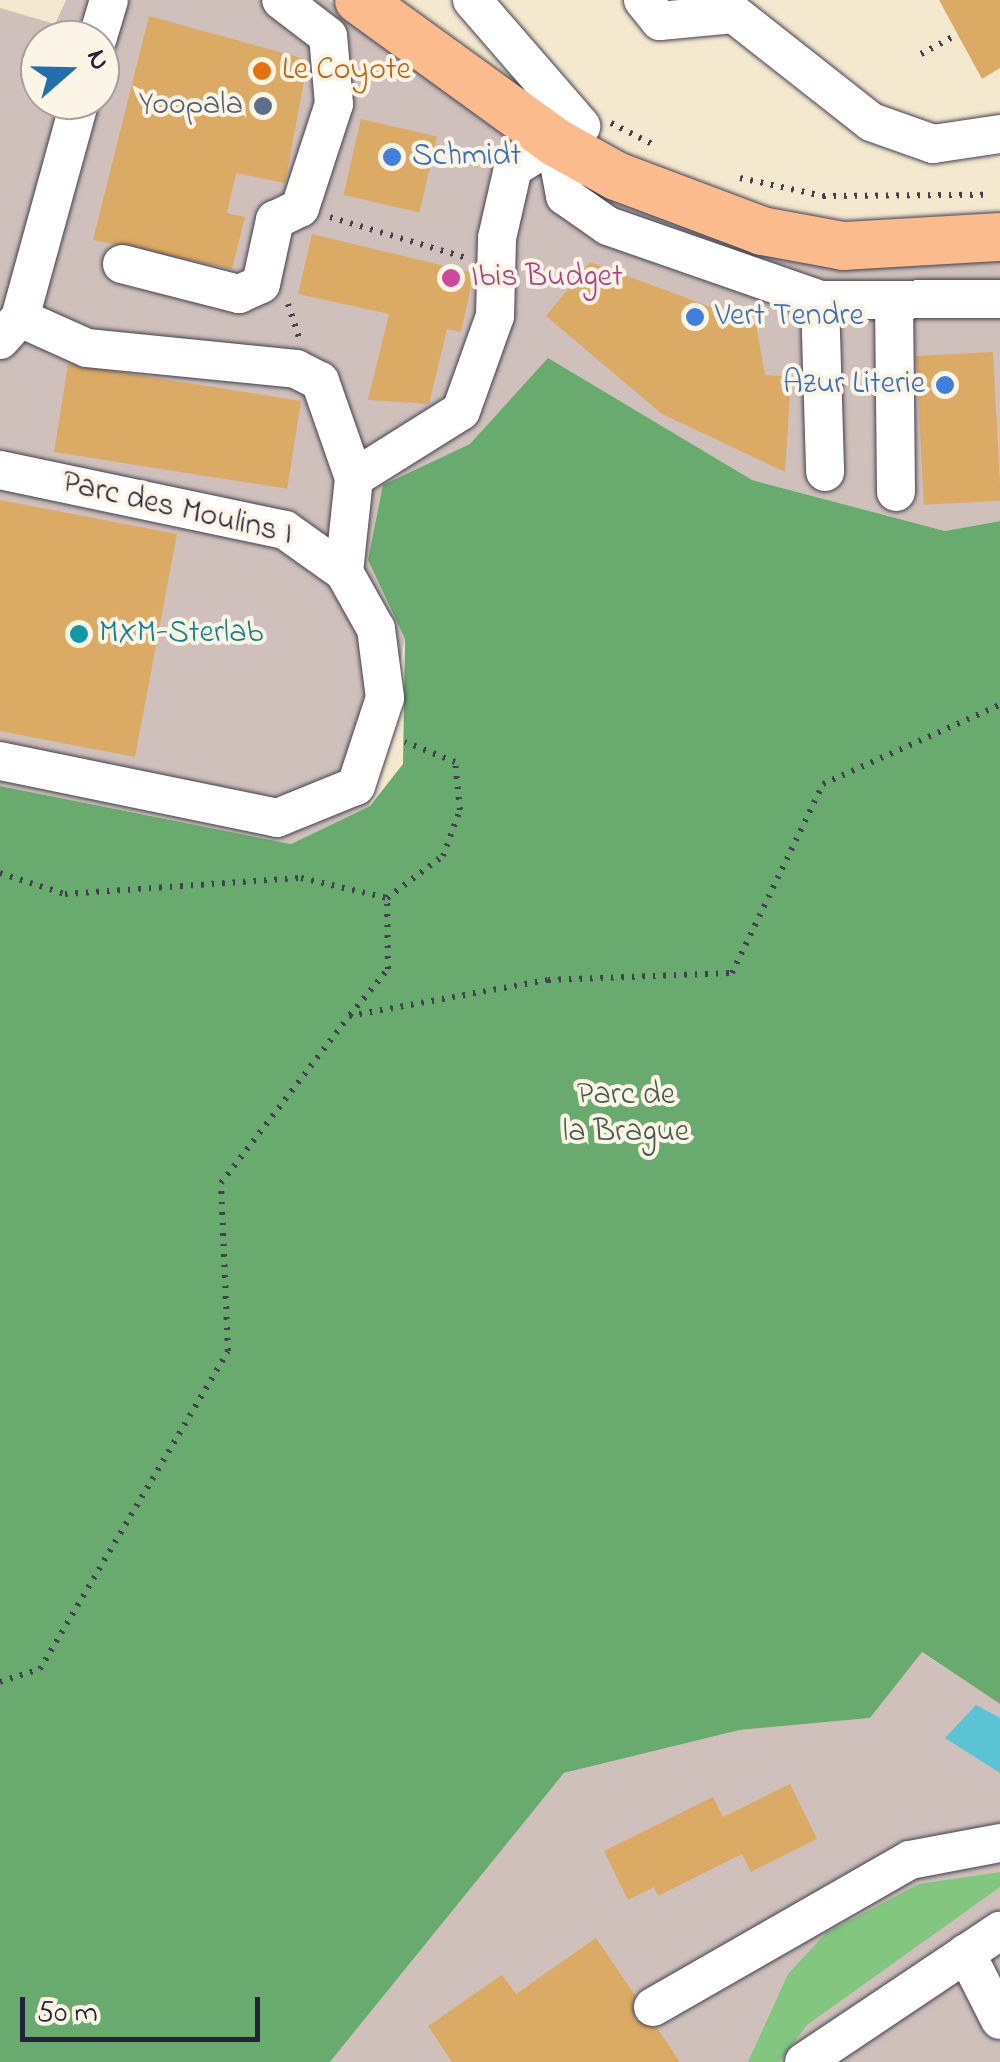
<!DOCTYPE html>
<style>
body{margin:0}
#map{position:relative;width:1000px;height:2062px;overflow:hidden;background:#f4e9cf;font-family:"Indie Flower",sans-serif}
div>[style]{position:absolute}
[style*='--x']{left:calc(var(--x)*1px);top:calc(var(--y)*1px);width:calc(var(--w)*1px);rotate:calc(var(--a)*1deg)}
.industrial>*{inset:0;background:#cfc0bb}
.green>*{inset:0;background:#82c680}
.forest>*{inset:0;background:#69ab6e}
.water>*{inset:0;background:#5ac4d5}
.building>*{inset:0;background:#dbaa65;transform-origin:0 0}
.path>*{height:6px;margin-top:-3px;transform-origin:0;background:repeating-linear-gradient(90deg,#424051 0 2.5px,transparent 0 10.5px)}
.roads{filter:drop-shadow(0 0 2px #424051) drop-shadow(0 0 2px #424051)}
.minor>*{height:38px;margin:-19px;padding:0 19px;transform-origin:19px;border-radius:19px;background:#fff}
.major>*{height:48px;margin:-24px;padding:0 24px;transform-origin:24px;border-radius:24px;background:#fbbb8d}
.dots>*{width:28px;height:28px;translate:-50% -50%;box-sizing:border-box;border:5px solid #fcf5e5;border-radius:50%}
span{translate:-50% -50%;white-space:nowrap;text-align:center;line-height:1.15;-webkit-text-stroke:8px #fcf5e5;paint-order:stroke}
.food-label{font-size:32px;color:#c56008}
.left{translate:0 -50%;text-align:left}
.service-label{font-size:32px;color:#4e5e75}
.right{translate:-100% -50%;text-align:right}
.shop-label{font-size:32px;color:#366cbe}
.hotel-label{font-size:32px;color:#b23c85}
.street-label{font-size:32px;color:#22223b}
.culture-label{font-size:32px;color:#0d838f}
.park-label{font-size:32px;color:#445b53}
.north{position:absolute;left:20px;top:20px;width:100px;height:100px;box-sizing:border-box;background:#fcf5e5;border:2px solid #a5a1a1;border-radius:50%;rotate:70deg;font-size:28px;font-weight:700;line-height:40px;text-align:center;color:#22223b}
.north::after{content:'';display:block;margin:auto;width:35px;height:45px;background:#1f6fb2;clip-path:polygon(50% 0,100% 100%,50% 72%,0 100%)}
.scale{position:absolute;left:20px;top:1997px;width:240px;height:45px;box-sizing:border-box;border:5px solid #22223b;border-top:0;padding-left:12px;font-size:30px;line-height:35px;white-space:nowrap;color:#22223b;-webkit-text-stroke:8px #fcf5e5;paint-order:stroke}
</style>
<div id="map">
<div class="industrial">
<i style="clip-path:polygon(evenodd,66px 0,328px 0,604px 187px,1000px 250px,1000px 521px,945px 531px,752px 480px,368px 560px,405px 639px,370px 806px,291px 844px,0 786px,0 8px,55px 24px,66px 0,40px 40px,100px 40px,100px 100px,40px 100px,40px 40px)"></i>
<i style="clip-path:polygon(921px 1652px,1000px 1704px,1000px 2062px,330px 2062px,564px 1773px,740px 1730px,870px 1718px)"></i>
</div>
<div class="green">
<i style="clip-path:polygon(1000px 1872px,1000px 1887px,807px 2025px,779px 2062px,748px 2062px,788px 1974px,826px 1933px,919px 1884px)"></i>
</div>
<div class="forest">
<i style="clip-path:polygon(548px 358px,752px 480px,945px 531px,1000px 521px,1000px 1704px,922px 1652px,870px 1718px,740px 1730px,564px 1773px,330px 2062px,0 2062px,0 786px,291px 844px,370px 806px,403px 764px,405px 639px,368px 560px,383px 485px,470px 444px)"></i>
</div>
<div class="water">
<i style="clip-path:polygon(976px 1705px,1000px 1718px,1000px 1773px,945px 1738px)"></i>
</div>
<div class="building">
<i style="clip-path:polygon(939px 0,1000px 0,1000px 68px,982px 79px)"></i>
<i style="clip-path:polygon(149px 16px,308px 60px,285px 183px,236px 173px,227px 213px,245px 217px,232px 269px,93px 240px)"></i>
<i style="left:361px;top:119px;width:78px;height:78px;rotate:13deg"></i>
<i style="clip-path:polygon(312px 234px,474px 273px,461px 332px,447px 329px,429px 404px,368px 400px,389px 314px,298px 294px)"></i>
<i style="clip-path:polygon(590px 262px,756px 324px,765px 375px,791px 377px,785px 472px,662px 414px,546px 316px)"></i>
<i style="left:993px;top:352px;width:149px;height:77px;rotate:87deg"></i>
<i style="left:68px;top:364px;width:236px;height:89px;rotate:9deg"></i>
<i style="clip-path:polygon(0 500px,177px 534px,135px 757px,0 731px)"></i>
<i style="clip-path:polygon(790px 1784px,817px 1839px,751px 1872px,742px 1854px,658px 1896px,654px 1887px,628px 1900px,604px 1851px,713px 1797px,723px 1817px)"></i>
<i style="clip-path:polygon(596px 1938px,635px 1995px,634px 2019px,657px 2028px,680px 2062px,452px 2062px,428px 2026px,502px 1975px,516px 1994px)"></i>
</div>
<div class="path">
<i style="--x:921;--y:54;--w:42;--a:-28.4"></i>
<i style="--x:611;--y:123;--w:48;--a:27.1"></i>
<i style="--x:740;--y:178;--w:85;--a:12.2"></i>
<i style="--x:823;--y:196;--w:162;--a:-0.4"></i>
<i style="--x:330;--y:217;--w:143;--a:16.7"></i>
<i style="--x:288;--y:304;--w:36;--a:72"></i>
<i style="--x:0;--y:873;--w:68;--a:17.9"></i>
<i style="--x:65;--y:894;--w:237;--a:-3.9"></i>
<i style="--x:301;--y:878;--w:88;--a:13.1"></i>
<i style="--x:350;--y:1015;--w:60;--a:-50.4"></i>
<i style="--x:388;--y:969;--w:71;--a:-90.8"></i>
<i style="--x:387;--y:898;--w:70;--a:-36.9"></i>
<i style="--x:443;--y:856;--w:49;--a:-69.7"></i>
<i style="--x:460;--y:810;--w:48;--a:-95.9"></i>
<i style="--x:455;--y:762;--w:54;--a:-158.2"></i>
<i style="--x:0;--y:1682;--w:42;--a:-18"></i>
<i style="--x:40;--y:1669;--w:369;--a:-59.4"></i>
<i style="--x:228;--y:1351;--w:168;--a:-92.4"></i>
<i style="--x:221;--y:1183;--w:210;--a:-52.5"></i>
<i style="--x:349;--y:1016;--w:202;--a:-10.3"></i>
<i style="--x:548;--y:980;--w:184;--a:-2.2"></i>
<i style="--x:732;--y:973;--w:210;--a:-64.3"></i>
<i style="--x:823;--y:784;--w:194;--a:-24.1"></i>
</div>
<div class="roads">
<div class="minor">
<i style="--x:472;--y:0;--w:167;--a:49.1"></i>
<i style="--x:643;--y:0;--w:27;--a:51"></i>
<i style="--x:660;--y:21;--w:74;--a:-5.4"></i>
<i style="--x:734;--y:14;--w:174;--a:38.2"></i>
<i style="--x:871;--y:122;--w:66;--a:19.5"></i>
<i style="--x:933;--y:144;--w:68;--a:-8.5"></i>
<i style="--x:97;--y:40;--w:42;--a:-73.3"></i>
<i style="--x:122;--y:264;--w:121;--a:14.4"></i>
<i style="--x:239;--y:294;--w:24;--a:-24"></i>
<i style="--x:261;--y:284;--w:66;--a:-77.7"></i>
<i style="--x:275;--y:220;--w:28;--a:-26"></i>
<i style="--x:300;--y:208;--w:109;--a:-71.9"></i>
<i style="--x:334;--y:104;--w:68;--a:-95"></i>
<i style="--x:328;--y:36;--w:59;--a:-142.5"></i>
<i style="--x:820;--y:300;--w:172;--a:88.3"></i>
<i style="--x:894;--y:301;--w:191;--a:89.4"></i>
<i style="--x:20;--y:318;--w:73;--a:24.1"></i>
<i style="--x:87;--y:348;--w:210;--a:5.7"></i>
<i style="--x:296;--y:369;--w:27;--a:27"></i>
<i style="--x:320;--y:381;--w:103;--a:70.7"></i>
<i style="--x:0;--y:340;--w:30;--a:-48"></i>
<i style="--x:20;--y:318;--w:226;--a:-74.6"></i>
<i style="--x:0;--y:470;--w:291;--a:11.9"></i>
<i style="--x:285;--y:530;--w:72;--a:35.4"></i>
<i style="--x:0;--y:761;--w:283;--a:11.6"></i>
<i style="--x:277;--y:818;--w:85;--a:-22.1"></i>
<i style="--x:356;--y:786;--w:93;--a:-71.8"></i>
<i style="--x:385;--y:698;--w:70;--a:-97.4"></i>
<i style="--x:376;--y:629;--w:65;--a:-119.3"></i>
<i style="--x:344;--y:572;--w:95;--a:-83.9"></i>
<i style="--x:354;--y:478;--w:126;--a:-32.1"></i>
<i style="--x:461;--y:411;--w:101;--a:-70.3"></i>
<i style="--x:495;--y:316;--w:78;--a:-88.5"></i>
<i style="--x:497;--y:238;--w:72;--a:-77.1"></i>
<i style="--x:513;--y:168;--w:49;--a:-31.8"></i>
<i style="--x:555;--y:142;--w:55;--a:79.5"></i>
<i style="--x:565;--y:196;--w:52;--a:34.9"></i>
<i style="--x:608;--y:226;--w:225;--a:19.2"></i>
<i style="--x:820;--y:300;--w:180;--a:-0.3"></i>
<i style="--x:966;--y:1953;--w:75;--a:63.1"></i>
<i style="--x:653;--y:2007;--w:296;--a:-29.8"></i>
<i style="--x:910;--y:1860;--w:92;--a:-10.7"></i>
<i style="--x:804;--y:2062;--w:236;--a:-33.8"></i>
</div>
<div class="major">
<i style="--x:359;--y:0;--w:242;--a:35.9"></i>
<i style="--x:555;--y:142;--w:70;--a:29.1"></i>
<i style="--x:616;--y:176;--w:156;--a:20.6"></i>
<i style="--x:762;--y:231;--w:83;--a:10.4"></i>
<i style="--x:844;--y:246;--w:156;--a:-3.3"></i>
</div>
</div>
<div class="dots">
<i style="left:262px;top:71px;background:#e8710a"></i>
<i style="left:263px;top:106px;background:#5c6f8a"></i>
<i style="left:392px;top:157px;background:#3f7fe0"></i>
<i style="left:451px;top:278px;background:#d1479c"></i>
<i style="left:695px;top:317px;background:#3f7fe0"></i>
<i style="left:945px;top:385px;background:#3f7fe0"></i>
<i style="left:79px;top:634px;background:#0f9aa8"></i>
</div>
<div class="food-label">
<span class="left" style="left:282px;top:71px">Le Coyote</span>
</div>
<div class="service-label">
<span class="right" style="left:243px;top:106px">Yoopala</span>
</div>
<div class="shop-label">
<span class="left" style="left:412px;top:157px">Schmidt</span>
<span class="left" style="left:715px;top:317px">Vert Tendre</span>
<span class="right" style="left:925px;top:385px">Azur Literie</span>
</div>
<div class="hotel-label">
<span class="left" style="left:471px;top:278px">Ibis Budget</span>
</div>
<div class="street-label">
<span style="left:177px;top:510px;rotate:13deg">Parc des Moulins I</span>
</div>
<div class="culture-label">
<span class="left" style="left:99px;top:634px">MXM-Sterlab</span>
</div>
<div class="park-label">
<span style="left:626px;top:1115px">Parc de<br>la Brague</span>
</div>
<div class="north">N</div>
<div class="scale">50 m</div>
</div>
